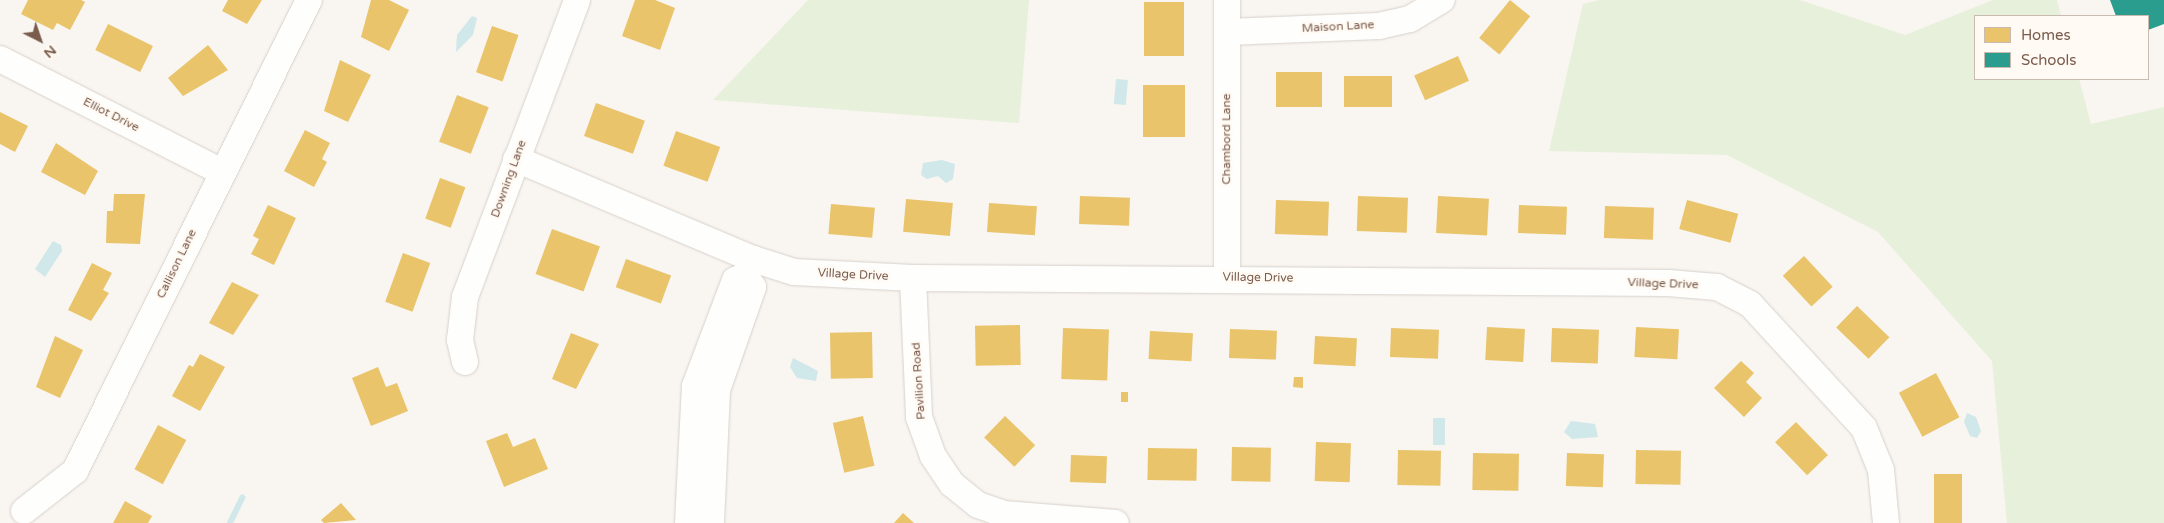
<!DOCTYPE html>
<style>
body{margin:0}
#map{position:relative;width:2164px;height:523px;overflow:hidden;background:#f9f5f0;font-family:"Varela Round",sans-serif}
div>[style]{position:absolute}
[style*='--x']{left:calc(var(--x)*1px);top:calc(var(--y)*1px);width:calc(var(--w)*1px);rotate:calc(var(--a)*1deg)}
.green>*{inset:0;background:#e7f0db}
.water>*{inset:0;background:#d0e8ea;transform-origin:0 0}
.homes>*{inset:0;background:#e9c46a;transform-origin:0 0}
.schools>*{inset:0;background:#2a9d8f}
.stream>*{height:5.5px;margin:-2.75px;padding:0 2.75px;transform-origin:2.75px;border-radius:2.75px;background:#d0e8ea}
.roads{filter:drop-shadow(0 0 1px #d7d1cb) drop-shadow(0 0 1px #d7d1cb)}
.minor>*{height:26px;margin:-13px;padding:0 13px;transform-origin:13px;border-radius:13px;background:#fefefd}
span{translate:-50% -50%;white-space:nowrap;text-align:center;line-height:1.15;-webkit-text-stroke:5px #fffaf3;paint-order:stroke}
.street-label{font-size:12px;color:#7a5c4d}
.legend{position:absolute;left:1974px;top:15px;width:175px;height:65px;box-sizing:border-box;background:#fffaf3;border:1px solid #cabbb1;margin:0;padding:6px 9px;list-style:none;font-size:15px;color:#7a5c4d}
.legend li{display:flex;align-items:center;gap:10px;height:25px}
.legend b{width:25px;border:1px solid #cabbb1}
.north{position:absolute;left:15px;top:15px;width:50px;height:50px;-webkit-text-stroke:4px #fffaf3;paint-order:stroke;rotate:139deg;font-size:14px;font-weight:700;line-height:20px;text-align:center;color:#7a5c4d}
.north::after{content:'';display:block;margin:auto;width:18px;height:22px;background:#7a5c4d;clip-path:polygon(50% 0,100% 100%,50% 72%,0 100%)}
</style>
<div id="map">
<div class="green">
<i style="clip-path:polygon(808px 0,1029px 0,1019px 123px,713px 100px)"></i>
<i style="clip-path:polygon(1599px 0,1800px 0,1905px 35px,1993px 0,2057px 0,2061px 16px,1975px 16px,1975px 79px,2079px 79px,2091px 124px,2164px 107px,2164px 523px,2007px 523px,1992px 361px,1878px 232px,1727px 155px,1549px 151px,1583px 4px)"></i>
</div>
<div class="water">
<i style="clip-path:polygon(472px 16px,477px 18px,473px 35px,456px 52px,457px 35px)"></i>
<i style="left:1116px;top:79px;width:12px;height:25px;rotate:5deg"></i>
<i style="clip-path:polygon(942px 160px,955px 164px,953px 179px,946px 183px,938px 176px,927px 179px,921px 175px,923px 163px)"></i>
<i style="clip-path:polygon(53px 241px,61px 245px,62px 251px,45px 277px,35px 269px)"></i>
<i style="clip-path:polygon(793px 358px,818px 371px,816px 381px,797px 378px,790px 367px)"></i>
<i style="clip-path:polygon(1967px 413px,1976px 417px,1981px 431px,1977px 438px,1970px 436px,1964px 422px)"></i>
<i style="left:1433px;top:418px;width:12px;height:27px"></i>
<i style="clip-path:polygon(1571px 421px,1595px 424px,1598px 437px,1572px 439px,1564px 432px)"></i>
</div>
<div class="homes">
<i style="clip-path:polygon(28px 0,81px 0,85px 2px,70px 30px,57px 23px,53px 30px,21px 14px)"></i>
<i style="clip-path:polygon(228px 0,262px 0,247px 24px,222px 11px)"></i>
<i style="clip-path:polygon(371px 0,389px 0,409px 10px,389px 51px,361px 37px)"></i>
<i style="clip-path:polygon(635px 0,655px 0,675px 8px,660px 50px,622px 36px)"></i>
<i style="left:1510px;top:0;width:26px;height:49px;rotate:39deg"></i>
<i style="left:1144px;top:2px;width:40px;height:54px"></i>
<i style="left:108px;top:24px;width:50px;height:29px;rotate:26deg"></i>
<i style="left:492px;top:26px;width:28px;height:49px;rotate:19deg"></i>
<i style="clip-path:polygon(208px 45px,228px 70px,183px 96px,168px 78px)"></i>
<i style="left:1458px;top:56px;width:27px;height:48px;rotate:66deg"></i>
<i style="clip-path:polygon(340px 60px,371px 75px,348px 122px,324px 111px)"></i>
<i style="left:1276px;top:72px;width:46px;height:35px"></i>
<i style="left:1344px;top:76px;width:48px;height:31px"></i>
<i style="left:1143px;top:85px;width:42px;height:52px"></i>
<i style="left:457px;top:95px;width:34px;height:50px;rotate:21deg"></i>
<i style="left:596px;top:103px;width:52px;height:35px;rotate:20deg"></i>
<i style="clip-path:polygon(0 112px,28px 126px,15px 152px,0 144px)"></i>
<i style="clip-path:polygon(305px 130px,330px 143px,322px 159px,327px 162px,314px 187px,284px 171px)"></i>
<i style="left:676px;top:131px;width:47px;height:37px;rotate:20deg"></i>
<i style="clip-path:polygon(56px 143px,98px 171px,85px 195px,41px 172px)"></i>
<i style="left:440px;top:178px;width:27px;height:43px;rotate:20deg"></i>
<i style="clip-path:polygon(114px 194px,145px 194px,140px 244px,106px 243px,107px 211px,113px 211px)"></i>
<i style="left:1080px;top:196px;width:50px;height:28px;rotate:2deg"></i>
<i style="left:1358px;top:196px;width:50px;height:35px;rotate:2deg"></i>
<i style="left:1438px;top:196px;width:51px;height:37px;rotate:3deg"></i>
<i style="left:906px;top:199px;width:47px;height:33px;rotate:5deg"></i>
<i style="left:1276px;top:200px;width:53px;height:34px;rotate:2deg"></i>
<i style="left:1687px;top:200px;width:53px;height:30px;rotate:15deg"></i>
<i style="left:989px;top:203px;width:48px;height:29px;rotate:4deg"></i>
<i style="left:831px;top:204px;width:44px;height:30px;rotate:5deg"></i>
<i style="clip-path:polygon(268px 205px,296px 218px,274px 265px,251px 254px,259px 239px,253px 236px)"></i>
<i style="left:1519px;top:205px;width:48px;height:28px;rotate:2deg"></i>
<i style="left:1605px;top:206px;width:49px;height:32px;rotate:2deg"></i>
<i style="left:552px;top:229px;width:51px;height:48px;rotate:20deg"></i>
<i style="left:403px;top:253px;width:29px;height:52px;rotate:20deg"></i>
<i style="left:1804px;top:256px;width:42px;height:29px;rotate:47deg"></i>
<i style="left:626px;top:259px;width:48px;height:30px;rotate:20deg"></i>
<i style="clip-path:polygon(92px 263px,112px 273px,103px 290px,109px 293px,91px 321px,68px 310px)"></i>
<i style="clip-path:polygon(232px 282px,259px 295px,233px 335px,209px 323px)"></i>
<i style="left:1857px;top:306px;width:45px;height:30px;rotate:44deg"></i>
<i style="left:1020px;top:325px;width:40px;height:45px;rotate:89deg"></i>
<i style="left:1487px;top:327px;width:38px;height:33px;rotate:3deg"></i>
<i style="left:1636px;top:327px;width:43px;height:30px;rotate:3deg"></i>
<i style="left:1063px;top:328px;width:46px;height:51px;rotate:2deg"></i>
<i style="left:1391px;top:328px;width:48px;height:29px;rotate:2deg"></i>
<i style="left:1552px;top:328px;width:47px;height:34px;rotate:2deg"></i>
<i style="left:1230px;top:329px;width:47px;height:29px;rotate:2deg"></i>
<i style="left:1150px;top:331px;width:43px;height:28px;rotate:3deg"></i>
<i style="left:872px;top:332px;width:46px;height:42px;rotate:89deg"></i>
<i style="clip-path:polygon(571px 333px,599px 344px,576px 389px,552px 379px)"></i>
<i style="clip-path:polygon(55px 336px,83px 350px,60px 398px,36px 387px)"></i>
<i style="left:1315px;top:336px;width:42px;height:28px;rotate:3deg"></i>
<i style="clip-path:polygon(200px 354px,225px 367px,200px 411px,172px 396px,189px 365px,193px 367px)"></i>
<i style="clip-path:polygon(1741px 361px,1754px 373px,1746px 382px,1762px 398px,1744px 417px,1714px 388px)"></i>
<i style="clip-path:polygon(378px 367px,386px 387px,397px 383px,408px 411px,371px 426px,352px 378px)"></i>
<i style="left:1936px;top:373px;width:50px;height:42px;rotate:62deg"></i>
<i style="clip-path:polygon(1294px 377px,1303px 377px,1303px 388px,1293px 387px)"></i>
<i style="left:1121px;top:392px;width:7px;height:10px"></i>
<i style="left:863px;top:416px;width:51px;height:31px;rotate:77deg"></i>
<i style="left:1005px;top:416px;width:42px;height:30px;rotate:44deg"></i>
<i style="left:1796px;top:422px;width:46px;height:29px;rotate:46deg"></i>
<i style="left:158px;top:425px;width:32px;height:50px;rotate:28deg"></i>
<i style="clip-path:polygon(507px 433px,513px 447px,535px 438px,548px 469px,504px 487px,486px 441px)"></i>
<i style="left:1316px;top:442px;width:35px;height:39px;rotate:2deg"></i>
<i style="left:1232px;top:447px;width:39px;height:34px;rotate:1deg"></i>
<i style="left:1148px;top:448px;width:49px;height:32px;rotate:1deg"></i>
<i style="left:1398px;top:450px;width:43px;height:35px;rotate:1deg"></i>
<i style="left:1636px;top:450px;width:45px;height:34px;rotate:1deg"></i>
<i style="left:1473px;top:453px;width:46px;height:37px;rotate:1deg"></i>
<i style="left:1567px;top:453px;width:37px;height:33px;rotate:2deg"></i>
<i style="left:1071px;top:455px;width:36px;height:27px;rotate:2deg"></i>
<i style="left:1934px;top:474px;width:28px;height:49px"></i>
<i style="clip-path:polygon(125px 501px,152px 516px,148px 523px,113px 523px)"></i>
<i style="clip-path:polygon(341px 503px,356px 520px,324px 523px,321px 520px)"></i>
<i style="clip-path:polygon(903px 513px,914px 523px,894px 523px)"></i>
</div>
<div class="schools">
<i style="clip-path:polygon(2110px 0,2164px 0,2164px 24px,2148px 30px,2148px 16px,2116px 16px)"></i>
</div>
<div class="stream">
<i style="--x:230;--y:523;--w:28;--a:-64"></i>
</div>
<div class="roads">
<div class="minor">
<i style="--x:1228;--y:32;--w:151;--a:-2.3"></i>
<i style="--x:1379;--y:26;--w:32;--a:-13"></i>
<i style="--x:1410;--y:19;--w:37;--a:-31"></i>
<i style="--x:0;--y:59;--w:249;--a:27"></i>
<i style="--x:516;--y:159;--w:257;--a:22.9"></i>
<i style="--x:753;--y:259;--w:43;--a:17.6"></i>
<i style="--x:794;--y:272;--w:119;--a:2.9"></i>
<i style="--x:913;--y:278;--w:755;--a:0.38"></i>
<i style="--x:1668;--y:283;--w:49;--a:4.7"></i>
<i style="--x:1717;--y:287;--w:37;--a:27"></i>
<i style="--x:1750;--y:304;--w:168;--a:47.4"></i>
<i style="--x:1864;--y:428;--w:45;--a:68"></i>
<i style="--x:1881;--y:470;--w:53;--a:84.6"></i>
<i style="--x:913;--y:278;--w:139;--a:87.5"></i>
<i style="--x:919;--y:417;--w:41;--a:70.3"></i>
<i style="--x:933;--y:456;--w:34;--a:56"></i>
<i style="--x:952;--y:484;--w:33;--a:39"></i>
<i style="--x:978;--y:505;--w:28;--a:19"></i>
<i style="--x:1004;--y:514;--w:112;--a:4.6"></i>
<i style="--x:1227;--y:278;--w:278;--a:-90"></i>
<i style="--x:465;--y:362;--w:23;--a:-103"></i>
<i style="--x:460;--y:340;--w:43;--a:-83.4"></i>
<i style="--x:465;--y:297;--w:317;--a:-69.3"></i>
<i style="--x:24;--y:511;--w:65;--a:-38.1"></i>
<i style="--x:75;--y:471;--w:526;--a:-63.58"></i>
<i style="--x:688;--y:523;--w:137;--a:-87.1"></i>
<i style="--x:695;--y:386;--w:113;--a:-69.3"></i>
<i style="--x:735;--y:280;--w:11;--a:-22"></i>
<i style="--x:745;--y:276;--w:19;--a:-65"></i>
<i style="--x:711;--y:523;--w:133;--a:-87.4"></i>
<i style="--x:717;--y:390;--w:109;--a:-70.7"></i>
<i style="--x:753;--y:287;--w:14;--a:-126"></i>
</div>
</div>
<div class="street-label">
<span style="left:1338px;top:27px;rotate:-3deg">Maison Lane</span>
<span style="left:111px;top:115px;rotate:27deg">Elliot Drive</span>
<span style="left:1227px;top:139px;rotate:-90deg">Chambord Lane</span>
<span style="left:509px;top:179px;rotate:-70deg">Downing Lane</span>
<span style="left:177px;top:264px;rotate:-64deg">Callison Lane</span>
<span style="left:853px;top:275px;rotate:3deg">Village Drive</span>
<span style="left:1258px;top:278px;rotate:1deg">Village Drive</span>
<span style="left:1663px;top:284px;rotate:2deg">Village Drive</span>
<span style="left:919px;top:381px;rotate:-94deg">Pavilion Road</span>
</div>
<ul class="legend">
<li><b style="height:14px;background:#e9c46a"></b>Homes</li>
<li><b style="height:14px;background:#2a9d8f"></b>Schools</li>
</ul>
<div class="north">N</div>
</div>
